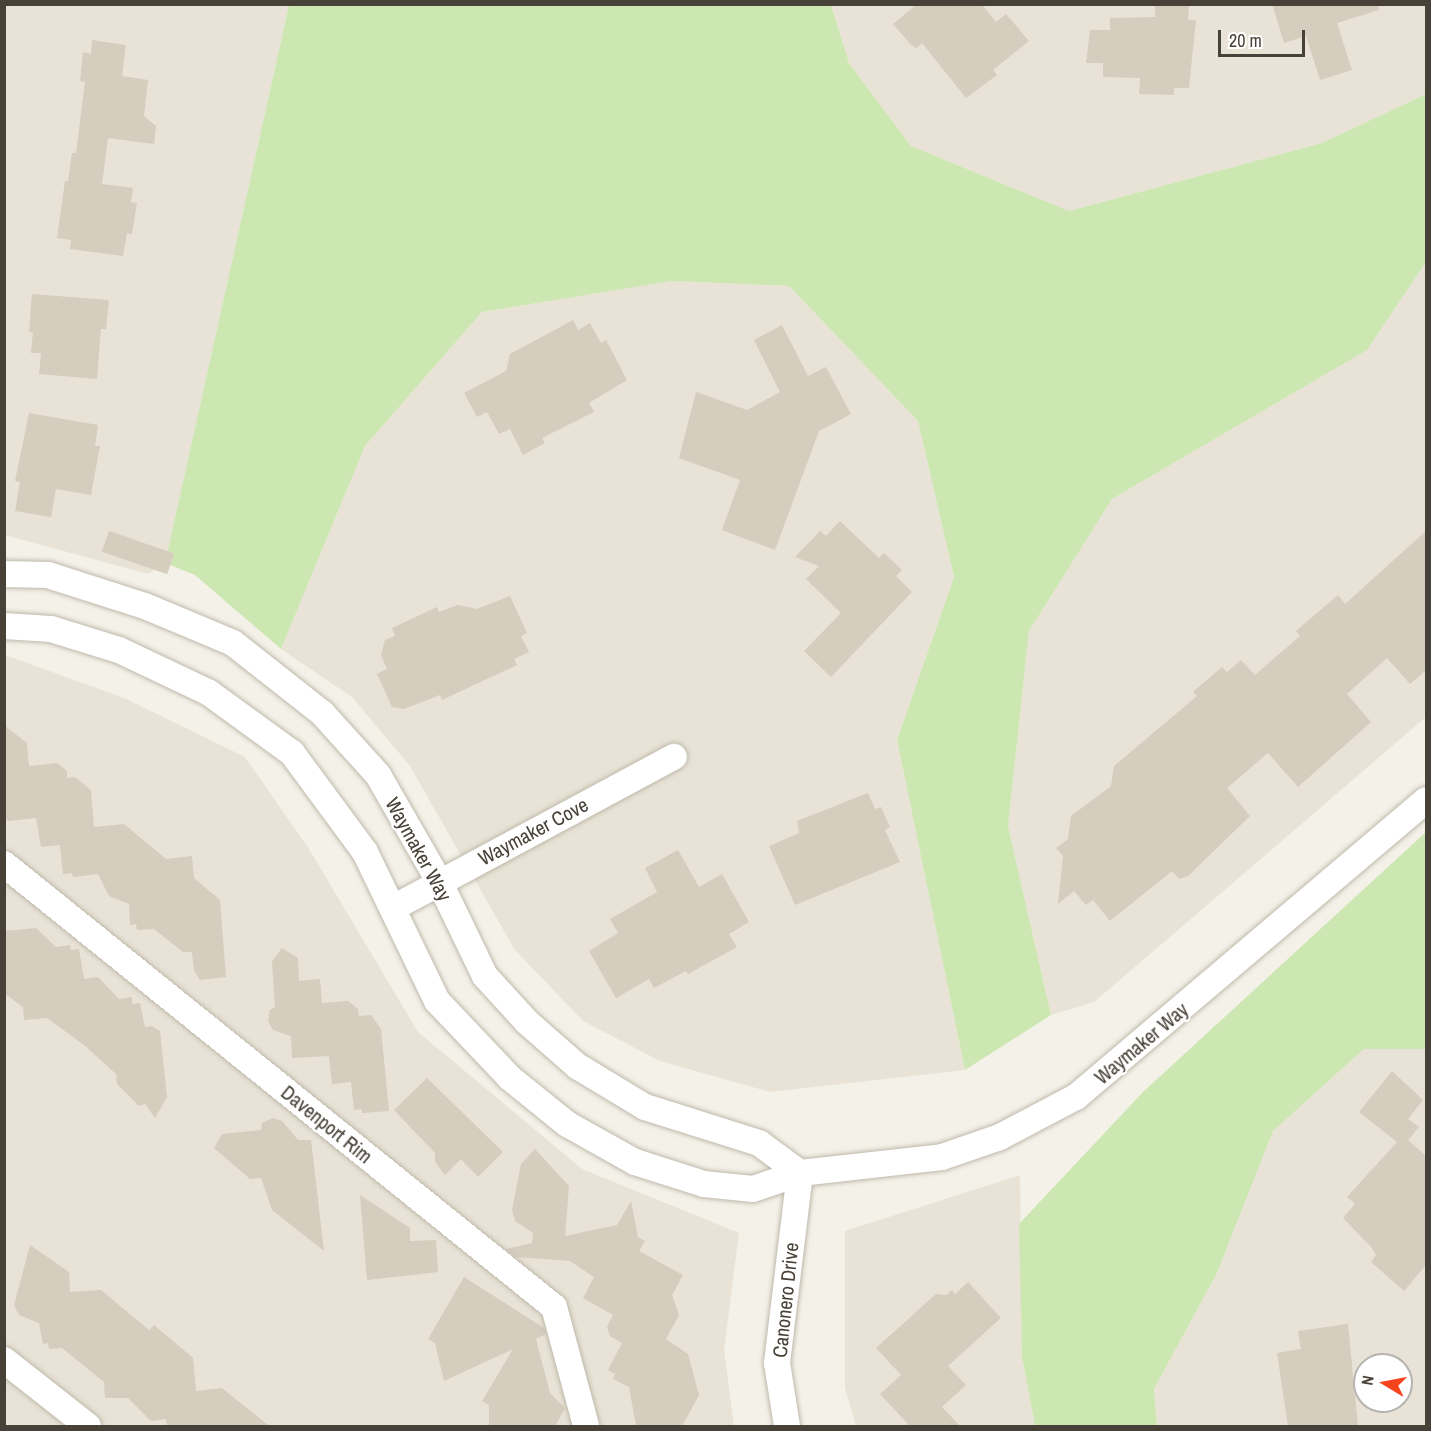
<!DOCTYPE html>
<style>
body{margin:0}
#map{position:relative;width:1431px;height:1431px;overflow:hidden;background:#f4f1e8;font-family:"Archivo Narrow",sans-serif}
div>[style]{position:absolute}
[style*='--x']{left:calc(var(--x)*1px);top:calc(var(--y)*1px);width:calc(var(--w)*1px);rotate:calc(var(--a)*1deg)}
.residential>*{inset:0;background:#e8e3d6}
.green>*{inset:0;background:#cde7b2}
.building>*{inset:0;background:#d5cdbe;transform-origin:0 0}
.roads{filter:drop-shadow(0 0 2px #bfb9ab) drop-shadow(0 0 2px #bfb9ab)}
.street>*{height:26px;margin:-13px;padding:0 13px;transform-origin:13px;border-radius:13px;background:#fff}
span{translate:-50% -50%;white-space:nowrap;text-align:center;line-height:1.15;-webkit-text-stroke:4.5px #fff;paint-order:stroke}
.street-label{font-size:20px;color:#474137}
.frame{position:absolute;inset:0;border:6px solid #474137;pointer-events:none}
.north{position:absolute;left:1353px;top:1353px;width:60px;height:60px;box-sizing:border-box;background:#fff;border:2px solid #b5b3af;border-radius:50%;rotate:280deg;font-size:16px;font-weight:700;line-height:24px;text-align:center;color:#474137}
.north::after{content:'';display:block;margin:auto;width:21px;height:27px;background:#f6451d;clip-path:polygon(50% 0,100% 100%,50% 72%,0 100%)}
.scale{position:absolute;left:1218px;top:30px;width:87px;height:27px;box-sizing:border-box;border:3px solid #474137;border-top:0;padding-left:8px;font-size:18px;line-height:21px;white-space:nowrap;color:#474137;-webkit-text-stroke:4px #fff;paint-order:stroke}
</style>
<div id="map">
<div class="residential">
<i style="clip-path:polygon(4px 5px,289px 5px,165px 563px,148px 574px,5px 535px)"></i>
<i style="clip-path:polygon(831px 5px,1426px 5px,1426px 94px,1322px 143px,1069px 211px,911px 146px,849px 63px)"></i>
<i style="clip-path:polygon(1426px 262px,1426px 717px,1094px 1002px,1051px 1015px,1008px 826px,1029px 631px,1112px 499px,1367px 350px)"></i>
<i style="clip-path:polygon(672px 281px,789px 286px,918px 421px,954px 577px,897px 740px,965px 1070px,770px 1092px,660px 1061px,583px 1021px,515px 950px,410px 766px,352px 697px,281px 649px,365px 446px,482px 312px)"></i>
<i style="clip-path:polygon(5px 655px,124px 698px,245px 757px,309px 849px,418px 1032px,582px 1169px,739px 1233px,724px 1350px,734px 1426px,5px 1426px)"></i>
<i style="clip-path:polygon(evenodd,1364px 1049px,1426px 1049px,1426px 1426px,1157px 1426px,1154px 1389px,1217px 1273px,1273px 1131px,1364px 1049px,1365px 1365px,1401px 1365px,1401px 1401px,1365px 1401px,1365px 1365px)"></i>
<i style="clip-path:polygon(1020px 1175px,1022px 1357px,1035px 1426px,856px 1426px,845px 1388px,845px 1231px)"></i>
</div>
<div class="green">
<i style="clip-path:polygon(289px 5px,831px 5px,849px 63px,911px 146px,1069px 211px,1322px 143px,1426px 94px,1426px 262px,1367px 350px,1112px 499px,1029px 631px,1008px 826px,1051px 1015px,965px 1070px,897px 740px,954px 577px,918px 421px,789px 286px,672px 281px,482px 312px,365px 446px,281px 649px,195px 575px,165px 563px)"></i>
<i style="clip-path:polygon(1426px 832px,1426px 1049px,1364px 1049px,1273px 1131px,1217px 1273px,1154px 1389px,1157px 1426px,1035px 1426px,1022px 1357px,1019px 1224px,1143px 1092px)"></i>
</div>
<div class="building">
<i style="clip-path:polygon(917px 4px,982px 4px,996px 22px,1006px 14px,1029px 41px,993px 70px,997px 75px,966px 98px,922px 43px,917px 48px,911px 45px,893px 24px)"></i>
<i style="clip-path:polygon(1155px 4px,1189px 4px,1188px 20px,1196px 20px,1189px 88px,1174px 88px,1174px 95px,1139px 94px,1140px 78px,1103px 77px,1103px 63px,1086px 63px,1090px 30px,1110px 30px,1110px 18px,1155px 17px)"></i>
<i style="clip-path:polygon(1272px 4px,1378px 4px,1379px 10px,1337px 23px,1352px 70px,1320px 80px,1306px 36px,1284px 43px)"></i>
<i style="clip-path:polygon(92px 40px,126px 45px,122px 76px,148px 80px,144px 116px,156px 126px,154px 144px,108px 138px,102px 184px,133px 188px,131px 202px,137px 203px,132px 234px,127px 233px,123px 256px,70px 249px,71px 240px,57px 238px,65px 181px,68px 181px,72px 153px,76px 153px,85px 82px,80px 81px,83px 52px,91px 54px)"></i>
<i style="clip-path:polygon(32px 294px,109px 300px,106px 329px,101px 329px,97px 379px,39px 374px,41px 353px,31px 353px,33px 332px,29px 332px)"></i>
<i style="clip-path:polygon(573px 320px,578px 330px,590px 323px,601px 343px,606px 340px,627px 380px,589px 403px,594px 412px,542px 438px,545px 443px,523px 455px,510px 429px,499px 434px,487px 412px,477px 417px,464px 393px,506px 371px,510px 354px)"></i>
<i style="clip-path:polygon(782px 325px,808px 376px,826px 367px,851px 414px,819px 431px,775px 550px,722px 530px,740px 480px,679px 458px,696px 392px,747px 410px,780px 392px,754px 340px)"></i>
<i style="clip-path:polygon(29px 413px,98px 425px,95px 446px,100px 446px,91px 495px,56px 489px,51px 517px,15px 511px,20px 482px,15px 481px)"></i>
<i style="clip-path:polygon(840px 521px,879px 558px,884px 553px,902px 570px,896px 576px,912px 592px,831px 677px,804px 651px,841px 613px,806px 579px,819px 566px,795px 557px,820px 531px,826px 536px)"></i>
<i style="left:109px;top:531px;width:69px;height:22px;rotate:19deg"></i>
<i style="clip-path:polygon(1426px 531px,1426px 670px,1410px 684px,1387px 658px,1347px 694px,1371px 722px,1298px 787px,1268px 753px,1227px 788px,1250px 816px,1188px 876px,1179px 879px,1172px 871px,1110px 921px,1093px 900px,1086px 905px,1074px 891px,1058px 904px,1063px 856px,1056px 848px,1068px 839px,1071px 816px,1111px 786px,1114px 766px,1197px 696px,1193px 692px,1222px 667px,1227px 672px,1241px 660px,1255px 675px,1300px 636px,1296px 631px,1338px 595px,1345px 604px)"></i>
<i style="clip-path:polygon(510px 596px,527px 633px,521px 636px,529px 652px,514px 659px,517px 665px,442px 700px,440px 695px,404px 709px,392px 707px,377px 674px,387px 669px,381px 655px,385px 640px,395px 636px,392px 628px,437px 607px,439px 612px,458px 605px,477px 609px)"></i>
<i style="clip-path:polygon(4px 725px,27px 743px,29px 766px,57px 763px,67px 771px,67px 778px,75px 777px,91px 790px,94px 827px,124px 824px,166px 859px,192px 856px,194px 878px,220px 900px,226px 977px,200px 980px,194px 970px,192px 952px,183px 952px,154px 929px,137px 930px,136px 924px,130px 925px,129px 904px,109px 896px,98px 874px,73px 877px,72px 873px,63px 874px,60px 845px,41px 847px,36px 818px,8px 821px,4px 815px)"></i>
<i style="clip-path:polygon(868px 793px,875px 809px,881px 807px,890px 827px,885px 830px,900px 862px,795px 905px,769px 846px,799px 833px,797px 821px)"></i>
<i style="clip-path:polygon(678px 850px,699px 887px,722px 874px,749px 922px,729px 934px,737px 947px,688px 974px,686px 971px,654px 988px,649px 979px,616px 998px,589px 951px,618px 933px,610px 919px,657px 892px,645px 868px)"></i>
<i style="clip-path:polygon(36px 928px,56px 947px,70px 945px,71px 950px,79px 949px,84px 979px,98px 977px,119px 999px,132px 997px,132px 1004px,140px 1003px,145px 1027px,152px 1026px,160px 1031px,167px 1097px,155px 1118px,145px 1104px,139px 1106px,117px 1084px,116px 1074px,84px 1045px,47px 1018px,24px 1020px,23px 1007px,4px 993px,4px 931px)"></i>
<i style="clip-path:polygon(282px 948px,298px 958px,299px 981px,320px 979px,322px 1003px,348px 1001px,358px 1009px,359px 1016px,371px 1015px,381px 1029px,389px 1111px,362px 1113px,362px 1109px,354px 1110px,351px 1082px,332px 1084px,329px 1056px,292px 1058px,291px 1036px,273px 1030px,268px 1021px,270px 1010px,275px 1007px,272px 961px)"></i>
<i style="clip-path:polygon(1392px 1071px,1423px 1100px,1408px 1119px,1419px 1127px,1408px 1140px,1426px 1156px,1426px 1265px,1404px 1291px,1371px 1262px,1376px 1255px,1372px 1248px,1343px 1218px,1355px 1204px,1347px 1197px,1397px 1142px,1359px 1112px)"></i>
<i style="clip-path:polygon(427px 1078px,503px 1152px,478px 1177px,461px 1159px,445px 1175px,435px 1162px,435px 1153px,394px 1110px)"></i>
<i style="clip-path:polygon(273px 1118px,282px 1121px,298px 1140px,311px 1140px,324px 1251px,272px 1210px,261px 1178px,250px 1179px,214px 1148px,222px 1134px,261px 1130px,262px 1123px)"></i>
<i style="clip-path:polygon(535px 1149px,569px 1186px,565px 1236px,617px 1225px,631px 1201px,638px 1237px,645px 1241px,639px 1251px,683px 1275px,672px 1295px,679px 1315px,666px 1339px,688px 1354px,699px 1395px,682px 1426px,636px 1426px,629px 1387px,613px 1379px,615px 1374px,608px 1370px,622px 1343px,610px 1336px,607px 1327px,613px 1315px,583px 1298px,594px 1277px,570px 1261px,516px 1257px,506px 1249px,532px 1243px,533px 1233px,515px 1221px,512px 1210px,521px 1164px)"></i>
<i style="clip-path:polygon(360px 1195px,410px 1228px,410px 1241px,436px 1240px,438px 1272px,367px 1280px)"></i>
<i style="clip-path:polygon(30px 1245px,69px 1272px,70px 1292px,101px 1290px,149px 1330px,154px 1325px,193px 1358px,196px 1391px,222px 1388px,269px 1426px,167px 1426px,166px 1419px,151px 1421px,128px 1398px,105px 1398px,104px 1382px,62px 1348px,49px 1349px,48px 1343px,43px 1344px,39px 1323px,19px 1315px,14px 1305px)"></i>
<i style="clip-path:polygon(464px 1277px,544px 1328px,546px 1334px,536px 1339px,550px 1393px,565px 1408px,555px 1426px,489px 1426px,489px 1405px,482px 1401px,513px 1349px,444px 1381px,435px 1343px,428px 1339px)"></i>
<i style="clip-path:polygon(968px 1282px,1001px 1318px,948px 1366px,966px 1385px,942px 1407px,960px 1426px,910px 1426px,880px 1394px,901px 1375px,876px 1348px,936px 1294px,947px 1295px,952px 1290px,955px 1294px)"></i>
<i style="clip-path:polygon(1348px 1324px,1358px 1426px,1288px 1426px,1277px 1353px,1301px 1349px,1298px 1331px)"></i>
</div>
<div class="roads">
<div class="street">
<i style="--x:4;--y:574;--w:44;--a:1.3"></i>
<i style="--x:48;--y:575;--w:102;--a:17.7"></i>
<i style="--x:145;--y:606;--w:95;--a:22.8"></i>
<i style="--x:233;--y:643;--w:113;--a:38.2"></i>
<i style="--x:322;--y:713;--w:84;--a:47.9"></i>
<i style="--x:378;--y:775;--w:122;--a:60.1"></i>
<i style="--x:439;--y:881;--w:106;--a:64.2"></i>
<i style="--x:485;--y:976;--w:62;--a:47.6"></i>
<i style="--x:527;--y:1022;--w:67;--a:41.3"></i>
<i style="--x:577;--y:1066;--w:79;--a:31.1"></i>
<i style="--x:645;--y:1107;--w:120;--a:17.5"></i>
<i style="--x:759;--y:1143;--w:51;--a:36.2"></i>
<i style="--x:4;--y:626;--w:47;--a:3.7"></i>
<i style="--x:51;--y:629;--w:71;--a:17.2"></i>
<i style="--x:119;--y:650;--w:98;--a:25.3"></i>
<i style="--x:208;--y:692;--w:104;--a:36"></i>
<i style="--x:292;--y:753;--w:123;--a:53.6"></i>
<i style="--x:365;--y:852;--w:165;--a:64.2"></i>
<i style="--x:437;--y:1001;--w:106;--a:46.5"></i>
<i style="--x:510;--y:1078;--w:73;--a:38.9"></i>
<i style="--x:567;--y:1124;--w:78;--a:29.2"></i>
<i style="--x:635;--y:1162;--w:72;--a:17.7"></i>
<i style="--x:704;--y:1184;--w:49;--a:5.8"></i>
<i style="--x:753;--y:1189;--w:50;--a:-18.8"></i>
<i style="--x:800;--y:1173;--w:143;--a:-6.4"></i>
<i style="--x:942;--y:1157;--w:61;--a:-19"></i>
<i style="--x:1000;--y:1137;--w:86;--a:-27.8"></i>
<i style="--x:1076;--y:1097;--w:459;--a:-40.3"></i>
<i style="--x:4;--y:864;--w:706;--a:38.85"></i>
<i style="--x:554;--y:1307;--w:123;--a:74.9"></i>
<i style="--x:393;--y:908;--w:319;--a:-28.3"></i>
<i style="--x:4;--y:1360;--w:107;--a:38.2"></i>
<i style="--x:787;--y:1426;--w:64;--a:-99"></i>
<i style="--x:777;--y:1363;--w:191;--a:-83.1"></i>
</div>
</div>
<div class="street-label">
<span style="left:533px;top:831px;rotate:-28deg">Waymaker Cove</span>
<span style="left:419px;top:849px;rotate:61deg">Waymaker Way</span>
<span style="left:1141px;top:1043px;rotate:-40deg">Waymaker Way</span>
<span style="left:327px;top:1124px;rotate:39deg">Davenport Rim</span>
<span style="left:785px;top:1300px;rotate:-84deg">Canonero Drive</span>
</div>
<div class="frame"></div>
<div class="north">N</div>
<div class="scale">20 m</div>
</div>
